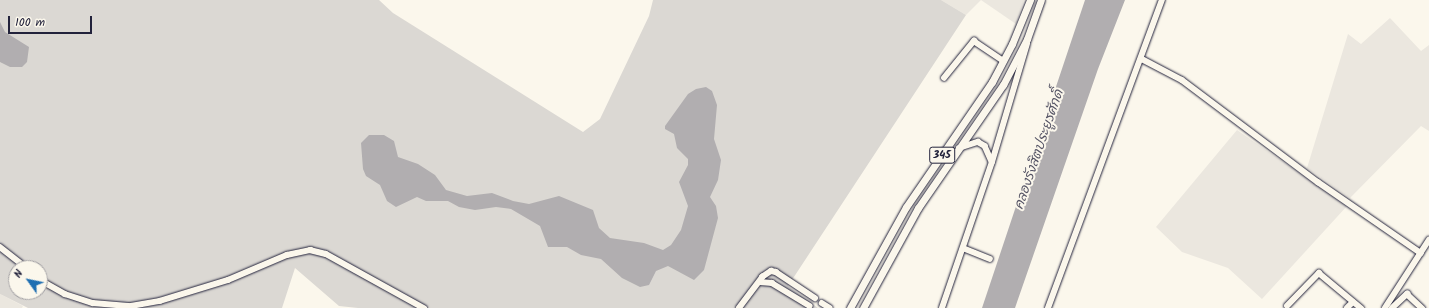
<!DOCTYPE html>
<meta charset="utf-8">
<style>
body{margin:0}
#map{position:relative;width:1429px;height:308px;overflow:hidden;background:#fbf7ec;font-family:Kalam,"Playpen Sans Thai",sans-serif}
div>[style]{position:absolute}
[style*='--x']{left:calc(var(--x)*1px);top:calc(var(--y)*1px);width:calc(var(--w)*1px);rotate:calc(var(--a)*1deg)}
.built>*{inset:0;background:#ebe7df}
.green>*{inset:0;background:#dbd8d3}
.water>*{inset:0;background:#b1aeb0}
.roads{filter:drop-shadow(0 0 1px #22223b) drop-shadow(0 0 1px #22223b)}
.minor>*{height:5.5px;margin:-2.75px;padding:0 2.75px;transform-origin:2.75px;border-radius:2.75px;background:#fbf7ec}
.major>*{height:7px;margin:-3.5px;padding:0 3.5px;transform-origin:3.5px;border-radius:3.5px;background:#fbf7ec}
span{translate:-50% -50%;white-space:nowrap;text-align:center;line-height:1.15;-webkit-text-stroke:4px #fbf7ec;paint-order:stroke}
.shield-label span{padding:1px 3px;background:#fbf7ec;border:1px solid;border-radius:3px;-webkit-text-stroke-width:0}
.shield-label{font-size:11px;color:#22223b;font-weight:700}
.water-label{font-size:13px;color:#545364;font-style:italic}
.north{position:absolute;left:8px;top:260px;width:40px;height:40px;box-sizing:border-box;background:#fbf7ec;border:1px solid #a4a2a5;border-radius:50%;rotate:303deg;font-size:11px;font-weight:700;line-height:16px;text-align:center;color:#22223b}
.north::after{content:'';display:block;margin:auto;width:14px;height:18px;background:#1f6fb2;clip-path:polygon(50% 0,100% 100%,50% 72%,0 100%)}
.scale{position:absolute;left:8px;top:16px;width:84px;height:18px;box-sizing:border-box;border:2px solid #22223b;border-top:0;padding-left:5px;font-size:12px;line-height:14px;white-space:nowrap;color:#22223b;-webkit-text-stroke:3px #fbf7ec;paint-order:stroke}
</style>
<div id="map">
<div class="built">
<i style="clip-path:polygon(941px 0,981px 0,966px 15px)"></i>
<i style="clip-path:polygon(981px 0,1024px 0,1016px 24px)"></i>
<i style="clip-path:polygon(1390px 18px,1421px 51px,1429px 45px,1429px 131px,1421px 126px,1350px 198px,1307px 168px,1348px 34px,1361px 44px)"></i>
<i style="clip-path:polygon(1237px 130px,1347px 206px,1262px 299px,1228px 268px,1182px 252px,1156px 227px)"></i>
<i style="clip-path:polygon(0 294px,23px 306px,22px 308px,0 308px)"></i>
</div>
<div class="green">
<i style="clip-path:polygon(evenodd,0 0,379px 0,393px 13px,583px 132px,600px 119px,649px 16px,653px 0,941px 0,966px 15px,788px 286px,818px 308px,358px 308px,339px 306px,295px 268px,282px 308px,28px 308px,0 294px,0 0,16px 268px,40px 268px,40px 292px,16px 292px,16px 268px)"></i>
</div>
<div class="water">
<i style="clip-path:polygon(1085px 0,1125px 0,1098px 69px,1015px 308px,982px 308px)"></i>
<i style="clip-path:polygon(0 22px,5px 32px,29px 47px,27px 62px,22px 67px,10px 67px,0 62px)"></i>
<i style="clip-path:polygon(706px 87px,712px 91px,717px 105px,714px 139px,721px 160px,718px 180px,710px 197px,716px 206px,718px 218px,704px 270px,694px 280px,668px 266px,656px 271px,649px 285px,640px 287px,622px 278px,601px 259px,581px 255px,567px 247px,548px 247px,540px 226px,511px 209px,496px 207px,475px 210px,459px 207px,448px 201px,426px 201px,417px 197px,396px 207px,387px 201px,380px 185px,366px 176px,363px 169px,361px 143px,369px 135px,384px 135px,394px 141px,398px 157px,418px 164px,435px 175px,446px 190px,467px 196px,492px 193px,513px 201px,529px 204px,559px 196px,593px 210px,599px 228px,610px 238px,644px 243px,663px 250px,671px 245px,681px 230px,688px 206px,679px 182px,688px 165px,688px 159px,677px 148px,674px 134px,665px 129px,665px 126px,688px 94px,696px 89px)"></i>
</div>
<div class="roads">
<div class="minor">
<i style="--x:1142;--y:59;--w:45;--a:27.7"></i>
<i style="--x:1182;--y:80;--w:170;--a:36.9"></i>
<i style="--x:1318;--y:182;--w:125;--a:34.6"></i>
<i style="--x:944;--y:78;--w:48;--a:-51"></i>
<i style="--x:974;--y:41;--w:36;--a:34"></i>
<i style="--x:959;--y:148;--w:20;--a:-18"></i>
<i style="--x:978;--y:142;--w:8;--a:30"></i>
<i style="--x:985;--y:146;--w:17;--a:66"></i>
<i style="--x:0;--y:247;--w:34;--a:38"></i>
<i style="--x:963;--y:248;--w:29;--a:22"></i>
<i style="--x:40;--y:280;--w:29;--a:29"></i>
<i style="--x:65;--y:294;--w:29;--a:18"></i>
<i style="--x:93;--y:303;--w:38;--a:5"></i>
<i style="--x:131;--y:306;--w:29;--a:-10"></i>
<i style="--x:160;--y:301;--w:71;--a:-17.2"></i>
<i style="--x:228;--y:280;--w:64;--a:-23"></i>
<i style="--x:287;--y:255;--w:24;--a:-12"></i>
<i style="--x:310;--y:250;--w:16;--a:14"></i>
<i style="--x:326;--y:254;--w:112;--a:28.9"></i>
<i style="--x:760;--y:282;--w:12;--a:5"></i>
<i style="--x:772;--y:283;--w:44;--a:31.2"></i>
<i style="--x:822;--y:303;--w:9;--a:32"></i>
<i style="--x:1287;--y:306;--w:46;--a:-45.9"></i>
<i style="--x:1319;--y:273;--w:55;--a:39.8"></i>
<i style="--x:739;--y:308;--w:39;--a:-53"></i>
<i style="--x:762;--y:277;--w:11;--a:-34"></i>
<i style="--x:771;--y:271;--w:5;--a:11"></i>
<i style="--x:776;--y:272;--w:47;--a:33.7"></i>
<i style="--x:942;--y:308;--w:154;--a:-71.1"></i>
<i style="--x:992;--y:162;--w:123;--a:-73.5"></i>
<i style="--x:1048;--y:308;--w:328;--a:-69.7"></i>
<i style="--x:1347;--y:308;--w:8;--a:-45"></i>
<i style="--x:1385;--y:308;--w:81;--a:-57.1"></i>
<i style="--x:1392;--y:308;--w:21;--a:-43"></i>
<i style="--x:1407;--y:294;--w:21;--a:43"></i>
</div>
<div class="major">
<i style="--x:850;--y:308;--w:115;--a:-61"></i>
<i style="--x:906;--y:207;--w:152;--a:-55.5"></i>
<i style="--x:992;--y:82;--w:43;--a:-62.2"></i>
<i style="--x:1012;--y:44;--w:48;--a:-67.8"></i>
<i style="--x:863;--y:308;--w:114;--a:-61.2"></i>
<i style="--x:918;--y:208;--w:150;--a:-55.4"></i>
<i style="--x:1003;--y:85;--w:52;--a:-62.4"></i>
<i style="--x:1027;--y:39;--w:41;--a:-70.3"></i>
</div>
</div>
<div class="shield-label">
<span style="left:942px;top:155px">345</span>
</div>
<div class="water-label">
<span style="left:1040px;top:150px;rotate:-71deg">คลองรังสิตประยูรศักดิ์</span>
</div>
<div class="north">N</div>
<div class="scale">100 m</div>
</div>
